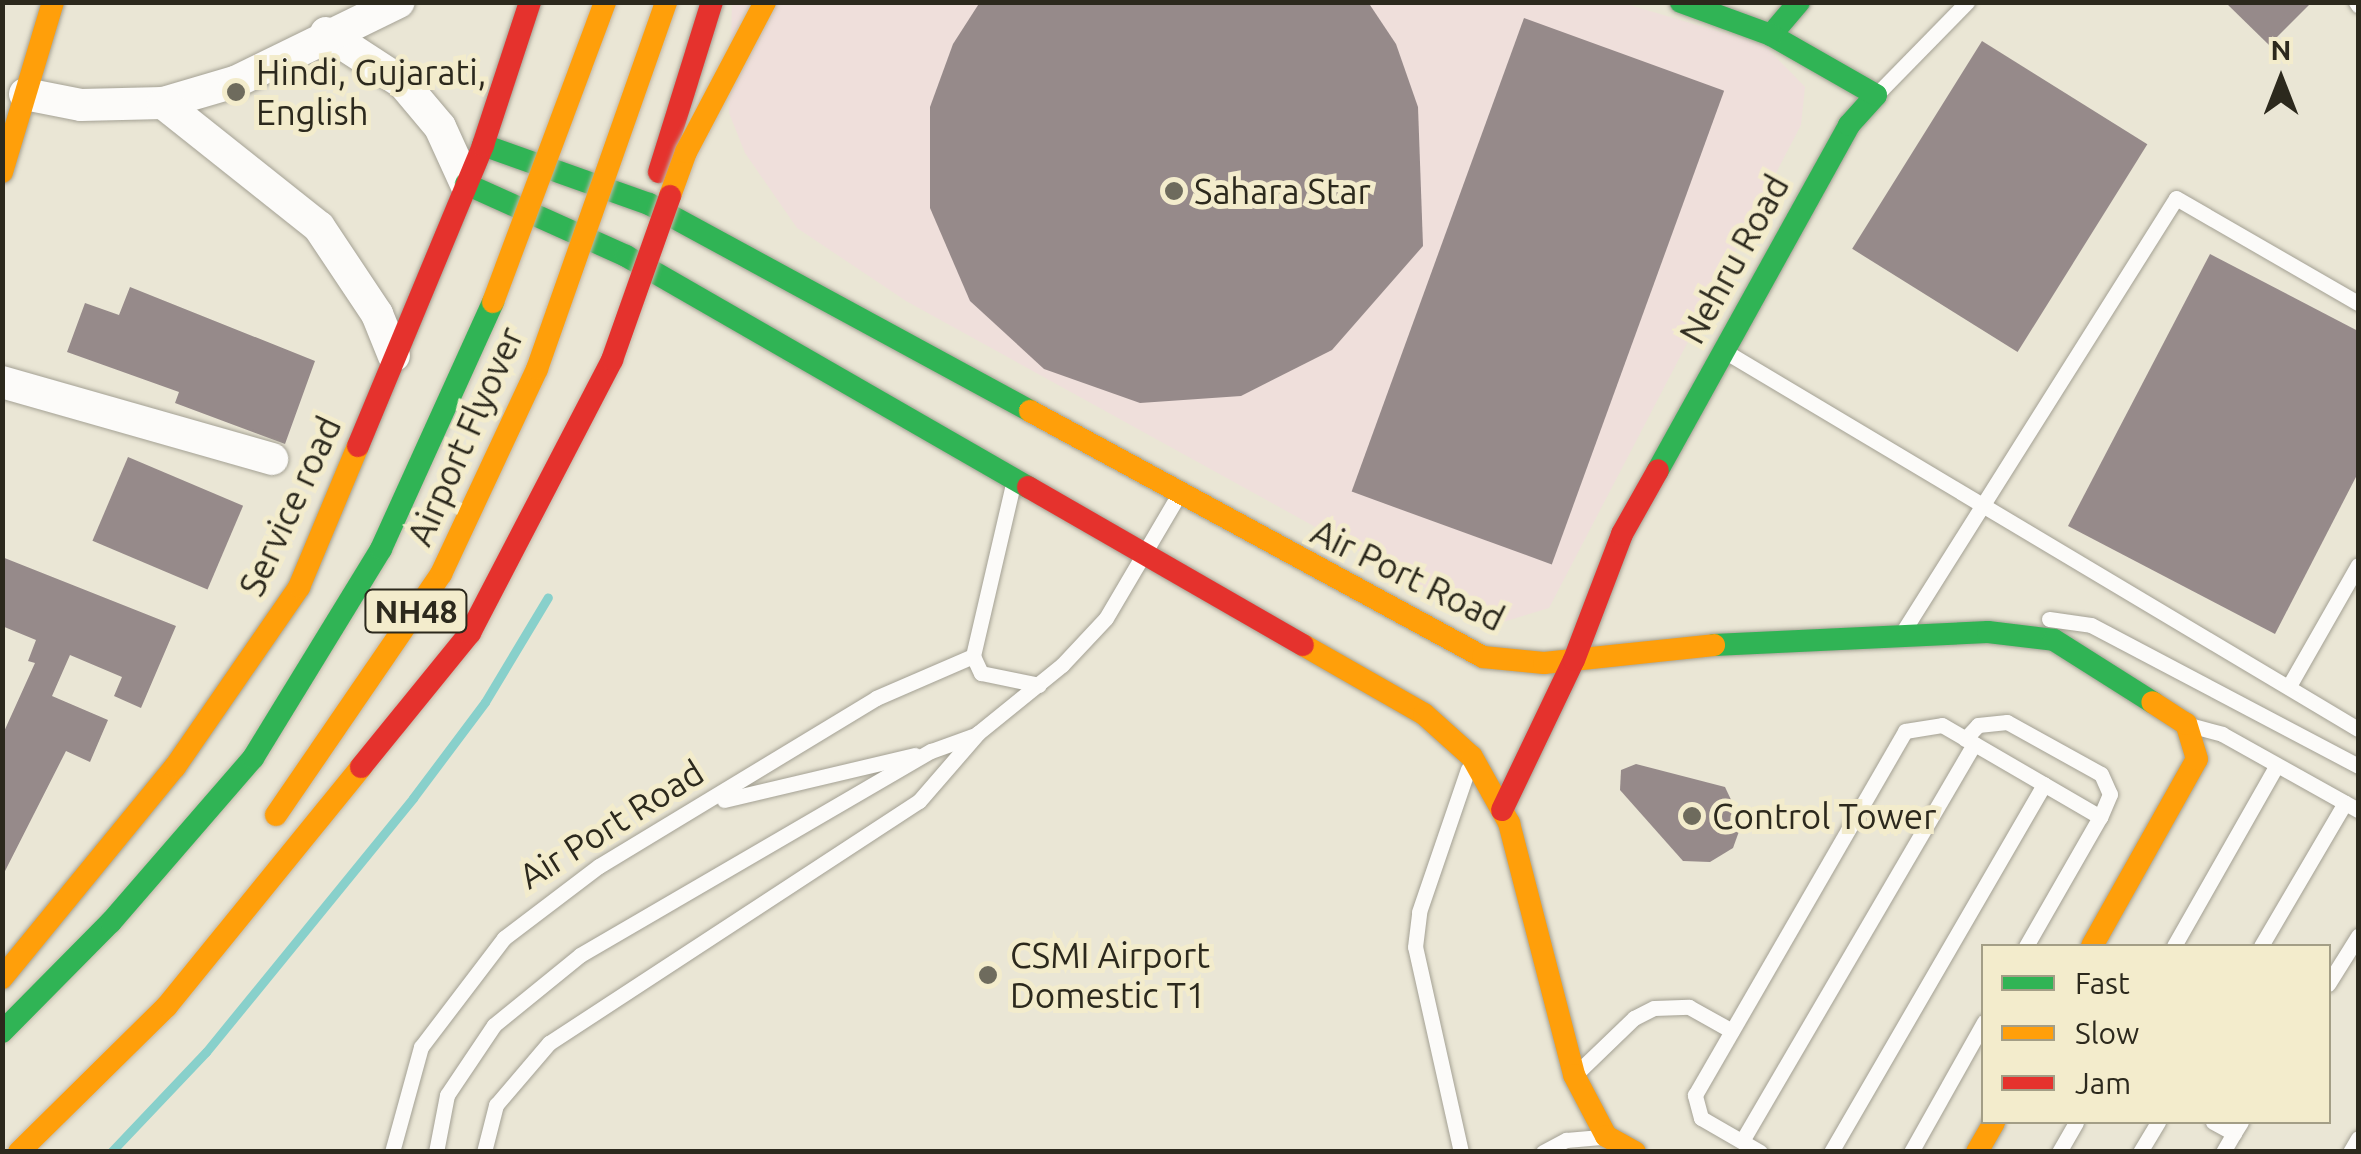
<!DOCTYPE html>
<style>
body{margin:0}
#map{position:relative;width:2361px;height:1154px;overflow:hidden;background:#eae6d5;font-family:Ubuntu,sans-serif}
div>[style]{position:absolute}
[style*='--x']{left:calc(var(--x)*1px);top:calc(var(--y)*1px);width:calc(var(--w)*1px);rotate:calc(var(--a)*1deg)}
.commercial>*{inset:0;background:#efdfdb}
.stream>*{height:9px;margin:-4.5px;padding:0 4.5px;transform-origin:4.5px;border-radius:4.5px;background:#88d0cb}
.building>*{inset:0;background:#968a8a;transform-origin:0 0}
.roads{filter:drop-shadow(0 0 2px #a4a194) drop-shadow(0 0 2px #a4a194)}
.lane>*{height:15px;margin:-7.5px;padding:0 7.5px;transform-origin:7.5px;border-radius:7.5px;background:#fcfbf9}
.street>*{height:32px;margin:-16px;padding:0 16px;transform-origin:16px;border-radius:16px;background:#fcfbf9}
.fast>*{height:22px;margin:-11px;padding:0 11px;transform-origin:11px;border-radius:11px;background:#30b455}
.slow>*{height:22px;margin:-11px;padding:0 11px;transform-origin:11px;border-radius:11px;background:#ff9f0a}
.jam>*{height:22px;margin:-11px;padding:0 11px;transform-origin:11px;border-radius:11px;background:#e5322d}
.bridges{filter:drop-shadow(0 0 2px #bfb7a8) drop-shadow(0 0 2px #bfb7a8)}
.fast-bridge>*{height:22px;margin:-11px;padding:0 11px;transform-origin:11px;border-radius:11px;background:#30b455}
.slow-bridge>*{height:22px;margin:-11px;padding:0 11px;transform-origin:11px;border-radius:11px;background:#ff9f0a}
.jam-bridge>*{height:22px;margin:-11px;padding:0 11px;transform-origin:11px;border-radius:11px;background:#e5322d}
.dots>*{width:28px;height:28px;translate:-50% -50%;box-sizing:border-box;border:5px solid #f3eccc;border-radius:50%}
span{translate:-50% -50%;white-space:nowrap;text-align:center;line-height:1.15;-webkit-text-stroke:10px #f3eccc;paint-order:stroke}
.shield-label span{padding:2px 8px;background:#f3eccc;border:2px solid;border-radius:8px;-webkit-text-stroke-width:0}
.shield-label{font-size:32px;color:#2c291d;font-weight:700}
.poi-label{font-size:35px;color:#2c291d}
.left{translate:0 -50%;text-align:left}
.street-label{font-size:35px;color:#2c291d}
.frame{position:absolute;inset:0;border:5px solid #2c291d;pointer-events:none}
.legend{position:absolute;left:1981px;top:944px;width:350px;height:180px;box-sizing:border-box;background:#f3eccc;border:2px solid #a39e86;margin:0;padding:12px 18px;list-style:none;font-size:30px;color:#2c291d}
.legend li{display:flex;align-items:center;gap:20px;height:50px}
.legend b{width:50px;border:2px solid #a39e86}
.north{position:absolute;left:2231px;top:30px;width:100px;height:100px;-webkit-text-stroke:8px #f3eccc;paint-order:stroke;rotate:0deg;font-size:28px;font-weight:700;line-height:40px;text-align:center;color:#2c291d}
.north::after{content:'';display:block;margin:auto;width:35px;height:45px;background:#2c291d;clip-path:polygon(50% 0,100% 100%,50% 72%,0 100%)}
</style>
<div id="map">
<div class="commercial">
<i style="clip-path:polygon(732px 2px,1623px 3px,1764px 45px,1805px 87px,1801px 125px,1549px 608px,1493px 625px,906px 301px,797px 228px,745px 153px,729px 113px)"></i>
</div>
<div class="stream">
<i style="--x:111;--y:1152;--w:138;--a:-46.5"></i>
<i style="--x:206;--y:1052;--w:328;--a:-50.8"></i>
<i style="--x:413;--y:798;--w:120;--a:-53.1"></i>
<i style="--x:485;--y:702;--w:122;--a:-59"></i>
</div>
<div class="building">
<i style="clip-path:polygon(980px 2px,1368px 2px,1396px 44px,1418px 107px,1423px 246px,1332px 350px,1241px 396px,1140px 403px,1044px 369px,970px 301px,930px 208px,930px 107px,953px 44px)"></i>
<i style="clip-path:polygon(2225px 2px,2312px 2px,2269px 45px)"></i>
<i style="left:1524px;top:18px;width:213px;height:504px;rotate:20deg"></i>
<i style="left:1982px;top:41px;width:195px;height:245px;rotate:32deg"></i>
<i style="clip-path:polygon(2210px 254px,2358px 331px,2358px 473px,2275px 634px,2068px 526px)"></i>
<i style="clip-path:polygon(130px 287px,315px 361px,285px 444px,175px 403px,179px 392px,67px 352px,85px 303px,119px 315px)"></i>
<i style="left:128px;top:457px;width:125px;height:91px;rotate:23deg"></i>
<i style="clip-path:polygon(2px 557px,176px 626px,141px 708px,114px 696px,122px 677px,70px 655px,52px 696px,108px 720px,90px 762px,66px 751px,2px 877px,2px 736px,35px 663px,28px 661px,36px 640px,2px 626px)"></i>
<i style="clip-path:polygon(1636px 764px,1725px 787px,1742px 823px,1733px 848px,1710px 862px,1683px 861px,1620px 790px,1621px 770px)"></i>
</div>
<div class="roads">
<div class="lane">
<i style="--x:2356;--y:2;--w:4;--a:56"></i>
<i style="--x:1879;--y:92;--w:126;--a:-45.6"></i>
<i style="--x:1726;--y:352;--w:736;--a:30.82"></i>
<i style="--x:1013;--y:484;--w:177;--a:103.1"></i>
<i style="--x:973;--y:656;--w:19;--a:65"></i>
<i style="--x:981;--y:673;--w:59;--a:11.7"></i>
<i style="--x:2049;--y:619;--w:42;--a:8.1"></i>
<i style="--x:2091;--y:625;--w:302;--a:27.8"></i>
<i style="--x:1904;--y:630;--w:510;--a:-57.8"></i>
<i style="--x:2176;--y:198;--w:210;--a:30"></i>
<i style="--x:2289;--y:686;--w:139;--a:-60.3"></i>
<i style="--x:2193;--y:726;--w:30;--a:15"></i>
<i style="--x:2222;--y:734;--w:156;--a:29.2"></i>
<i style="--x:1965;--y:739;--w:19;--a:-47"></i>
<i style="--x:1978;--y:725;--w:29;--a:-6"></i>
<i style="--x:2007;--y:722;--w:107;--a:29"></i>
<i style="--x:2101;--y:774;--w:22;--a:66"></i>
<i style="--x:2110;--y:794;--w:25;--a:113"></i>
<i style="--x:724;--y:800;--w:196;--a:-13.3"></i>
<i style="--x:2174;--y:946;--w:208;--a:-60.4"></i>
<i style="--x:2261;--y:946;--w:166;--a:-59.6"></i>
<i style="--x:2328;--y:984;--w:57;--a:-58"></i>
<i style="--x:1581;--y:1069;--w:74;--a:-43.9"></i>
<i style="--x:1634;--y:1018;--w:22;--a:-27"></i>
<i style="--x:1654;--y:1008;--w:35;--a:-2"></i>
<i style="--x:1689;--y:1007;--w:49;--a:29.2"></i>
<i style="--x:2213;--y:1122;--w:24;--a:28"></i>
<i style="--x:2234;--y:1133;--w:13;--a:-58"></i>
<i style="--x:1742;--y:1141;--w:460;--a:-59.7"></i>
<i style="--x:392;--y:1152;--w:109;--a:-74.6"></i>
<i style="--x:421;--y:1047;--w:137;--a:-52.7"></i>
<i style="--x:504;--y:938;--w:119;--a:-37.2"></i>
<i style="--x:599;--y:866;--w:324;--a:-31.2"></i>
<i style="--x:876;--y:698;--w:106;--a:-23.4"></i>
<i style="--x:436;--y:1152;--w:58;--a:-79.1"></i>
<i style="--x:447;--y:1095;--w:84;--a:-56.1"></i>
<i style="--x:494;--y:1025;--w:111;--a:-39.1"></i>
<i style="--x:580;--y:955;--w:406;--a:-30.2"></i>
<i style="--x:931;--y:751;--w:47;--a:-20"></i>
<i style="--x:484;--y:1152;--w:49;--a:-75.7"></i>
<i style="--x:496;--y:1105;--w:82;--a:-49.5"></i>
<i style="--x:549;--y:1043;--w:442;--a:-33.2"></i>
<i style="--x:919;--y:801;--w:90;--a:-49.1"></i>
<i style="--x:978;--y:733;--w:108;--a:-39"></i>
<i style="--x:1062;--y:665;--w:64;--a:-46.9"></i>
<i style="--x:1106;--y:618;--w:142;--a:-59.5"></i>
<i style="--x:1461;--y:1152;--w:210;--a:-102.6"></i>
<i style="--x:1415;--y:947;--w:35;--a:-83"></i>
<i style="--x:1419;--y:912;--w:151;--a:-71.1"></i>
<i style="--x:1543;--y:1152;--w:26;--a:-28"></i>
<i style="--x:1566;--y:1140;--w:35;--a:-5"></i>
<i style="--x:1760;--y:1152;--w:68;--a:-150"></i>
<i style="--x:1701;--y:1118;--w:24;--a:-105"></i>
<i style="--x:1695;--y:1095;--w:420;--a:-60"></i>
<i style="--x:1905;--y:731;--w:37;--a:-9"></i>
<i style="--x:1942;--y:725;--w:183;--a:30.2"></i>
<i style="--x:2100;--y:817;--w:149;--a:119.8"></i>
<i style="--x:1831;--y:1152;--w:425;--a:-59.9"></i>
<i style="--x:1911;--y:1152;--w:149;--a:-60.7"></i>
<i style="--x:2059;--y:1152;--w:34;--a:-60"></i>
<i style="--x:2140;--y:1152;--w:35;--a:-59"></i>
<i style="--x:2223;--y:1152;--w:22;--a:-60"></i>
<i style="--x:2350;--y:1152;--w:16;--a:-60"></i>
</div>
<div class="street">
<i style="--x:326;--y:33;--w:92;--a:33"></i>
<i style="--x:403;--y:83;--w:57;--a:49.9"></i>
<i style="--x:440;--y:127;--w:63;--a:65.5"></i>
<i style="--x:25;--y:94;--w:57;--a:11.1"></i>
<i style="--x:81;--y:105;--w:82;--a:-1.4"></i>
<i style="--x:163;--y:103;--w:75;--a:-16.3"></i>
<i style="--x:235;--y:82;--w:182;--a:-26"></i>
<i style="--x:163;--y:103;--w:199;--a:38.5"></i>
<i style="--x:319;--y:227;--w:105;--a:56.3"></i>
<i style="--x:377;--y:314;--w:45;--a:68"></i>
<i style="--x:2;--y:382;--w:281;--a:15.9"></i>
</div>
<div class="fast">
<i style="--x:1771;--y:35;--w:43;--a:-49.7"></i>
<i style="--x:483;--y:145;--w:176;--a:19.6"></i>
<i style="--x:649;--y:204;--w:434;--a:28.5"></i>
<i style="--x:466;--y:184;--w:175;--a:24.2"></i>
<i style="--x:626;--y:256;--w:464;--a:29.9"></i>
<i style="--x:1658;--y:470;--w:394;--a:-61"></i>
<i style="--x:1849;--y:125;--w:40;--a:-48"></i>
<i style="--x:1876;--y:95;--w:121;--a:-150.3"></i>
<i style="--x:1771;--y:35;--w:96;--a:-159.9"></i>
<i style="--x:1714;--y:645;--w:274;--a:-2.7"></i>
<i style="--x:1988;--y:632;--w:66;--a:6.9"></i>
<i style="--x:2054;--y:640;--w:116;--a:32.3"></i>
</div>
<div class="slow">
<i style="--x:2;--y:172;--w:177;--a:-73.3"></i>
<i style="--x:1030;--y:411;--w:515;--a:28.5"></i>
<i style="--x:1483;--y:657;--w:61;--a:5.6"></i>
<i style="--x:1544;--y:663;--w:171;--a:-6"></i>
<i style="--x:1303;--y:645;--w:139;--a:29.7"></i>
<i style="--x:1424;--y:714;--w:64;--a:41.9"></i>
<i style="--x:1472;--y:757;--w:76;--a:60.7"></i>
<i style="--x:1509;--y:823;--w:260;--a:75.5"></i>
<i style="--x:1574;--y:1075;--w:69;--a:62.3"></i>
<i style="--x:1606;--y:1136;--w:33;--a:29"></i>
<i style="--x:2092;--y:946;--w:214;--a:-60.7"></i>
<i style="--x:2197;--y:759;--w:37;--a:-107"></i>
<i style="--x:2186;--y:724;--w:40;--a:-147.1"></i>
<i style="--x:2;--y:978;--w:273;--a:-50.7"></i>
<i style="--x:175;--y:767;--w:219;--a:-55.4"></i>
<i style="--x:299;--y:587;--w:153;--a:-67.3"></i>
<i style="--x:1977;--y:1152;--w:34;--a:-60"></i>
</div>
<div class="jam">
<i style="--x:659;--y:172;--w:178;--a:-72.7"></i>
<i style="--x:358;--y:446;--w:326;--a:-67.4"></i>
<i style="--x:483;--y:145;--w:151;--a:-71.8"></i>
<i style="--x:1028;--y:487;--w:317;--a:29.9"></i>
<i style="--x:1502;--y:810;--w:166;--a:-64.4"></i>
<i style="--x:1574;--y:660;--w:135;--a:-69.1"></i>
<i style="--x:1622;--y:534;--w:73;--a:-60.6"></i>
</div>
</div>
<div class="bridges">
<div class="fast-bridge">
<i style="--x:2;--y:1032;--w:155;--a:-45.3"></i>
<i style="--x:111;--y:922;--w:217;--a:-49.1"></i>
<i style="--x:253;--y:758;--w:245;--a:-58.5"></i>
<i style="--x:381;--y:549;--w:271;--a:-65.6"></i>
</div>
<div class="slow-bridge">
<i style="--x:670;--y:196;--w:47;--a:-70"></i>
<i style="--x:686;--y:152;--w:170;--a:-62.2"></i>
<i style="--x:493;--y:302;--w:320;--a:-69.5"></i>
<i style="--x:276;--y:815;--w:292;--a:-55.6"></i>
<i style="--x:441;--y:574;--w:226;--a:-64.9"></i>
<i style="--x:537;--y:369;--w:389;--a:-70.6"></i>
<i style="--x:19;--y:1152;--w:208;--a:-44.6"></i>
<i style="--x:167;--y:1006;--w:308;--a:-50.9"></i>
</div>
<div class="jam-bridge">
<i style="--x:361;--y:767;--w:173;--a:-50.9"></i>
<i style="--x:470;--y:633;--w:308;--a:-62.5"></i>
<i style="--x:612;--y:360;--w:174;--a:-70.5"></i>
</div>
</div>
<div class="dots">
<i style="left:236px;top:92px;background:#6e6b5d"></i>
<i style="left:1174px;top:191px;background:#6e6b5d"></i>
<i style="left:1692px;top:816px;background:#6e6b5d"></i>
<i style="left:988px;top:975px;background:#6e6b5d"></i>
</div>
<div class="shield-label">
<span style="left:416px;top:611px">NH48</span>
</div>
<div class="poi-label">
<span class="left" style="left:256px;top:92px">Hindi, Gujarati,<br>English</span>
<span class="left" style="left:1194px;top:191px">Sahara Star</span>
<span class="left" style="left:1712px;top:816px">Control Tower</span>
<span class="left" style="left:1010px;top:975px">CSMI Airport<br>Domestic T1</span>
</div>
<div class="street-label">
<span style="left:1734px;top:259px;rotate:-61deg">Nehru Road</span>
<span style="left:465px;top:436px;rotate:-66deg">Airport Flyover</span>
<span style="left:290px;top:506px;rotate:-65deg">Service road</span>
<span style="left:1408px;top:575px;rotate:26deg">Air Port Road</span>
<span style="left:611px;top:824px;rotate:-32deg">Air Port Road</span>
</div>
<div class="frame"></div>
<ul class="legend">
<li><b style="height:12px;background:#30b455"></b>Fast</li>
<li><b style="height:12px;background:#ff9f0a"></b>Slow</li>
<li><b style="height:12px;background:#e5322d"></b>Jam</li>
</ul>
<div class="north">N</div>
</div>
